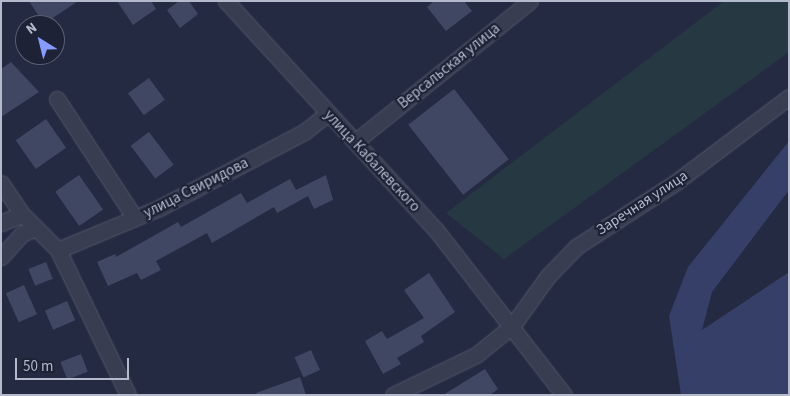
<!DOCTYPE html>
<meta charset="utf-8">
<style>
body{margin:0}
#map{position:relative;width:790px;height:396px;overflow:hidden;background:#242a42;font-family:"Source Sans 3",sans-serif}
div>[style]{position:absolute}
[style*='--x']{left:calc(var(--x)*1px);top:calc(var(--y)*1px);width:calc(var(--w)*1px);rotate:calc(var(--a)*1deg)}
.green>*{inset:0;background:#263943}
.water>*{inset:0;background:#353f68}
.building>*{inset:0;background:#404763;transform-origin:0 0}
.roads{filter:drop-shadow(0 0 1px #53586c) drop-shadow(0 0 1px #53586c)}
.minor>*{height:15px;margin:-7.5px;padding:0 7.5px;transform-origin:7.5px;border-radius:7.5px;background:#383d52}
span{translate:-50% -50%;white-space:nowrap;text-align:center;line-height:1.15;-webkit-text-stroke:4.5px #1d2237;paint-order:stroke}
.street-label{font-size:15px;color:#b5b9cc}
.frame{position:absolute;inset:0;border:2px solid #b5b9cc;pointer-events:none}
.north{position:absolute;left:15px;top:15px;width:50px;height:50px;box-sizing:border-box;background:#1d2237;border:1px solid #5a5e73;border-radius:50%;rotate:324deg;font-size:14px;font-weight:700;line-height:20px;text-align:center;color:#b5b9cc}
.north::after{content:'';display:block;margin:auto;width:18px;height:22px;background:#889bff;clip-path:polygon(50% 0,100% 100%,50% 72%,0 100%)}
.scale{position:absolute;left:15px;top:358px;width:114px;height:22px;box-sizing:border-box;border:2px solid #b5b9cc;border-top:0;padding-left:6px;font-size:15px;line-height:18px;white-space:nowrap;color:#b5b9cc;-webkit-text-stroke:4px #1d2237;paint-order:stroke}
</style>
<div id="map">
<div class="green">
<i style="clip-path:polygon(724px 1px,789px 1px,789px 52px,504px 259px,446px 213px)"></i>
</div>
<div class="water">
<i style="clip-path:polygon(789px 141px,789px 190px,712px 292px,702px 330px,789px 272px,789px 395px,681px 395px,669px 316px,688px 267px)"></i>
</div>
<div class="building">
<i style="clip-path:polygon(29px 1px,78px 1px,44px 24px)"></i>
<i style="clip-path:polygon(117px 1px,151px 1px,156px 9px,133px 25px)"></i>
<i style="clip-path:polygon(179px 1px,189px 1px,198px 14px,180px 28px,167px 10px)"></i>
<i style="clip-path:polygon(434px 1px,464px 1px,472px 11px,446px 31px,427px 7px)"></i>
<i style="clip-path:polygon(11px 62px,39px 92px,1px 117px,1px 69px)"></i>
<i style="left:149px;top:78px;width:27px;height:26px;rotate:54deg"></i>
<i style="left:454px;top:89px;width:89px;height:58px;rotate:52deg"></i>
<i style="left:46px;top:119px;width:35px;height:37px;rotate:55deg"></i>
<i style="left:149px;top:132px;width:41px;height:23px;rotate:53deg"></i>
<i style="left:79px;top:175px;width:42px;height:29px;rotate:55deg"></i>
<i style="clip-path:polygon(326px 175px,333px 200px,314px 209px,308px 196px,277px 213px,274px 207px,212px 243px,207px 233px,156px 261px,161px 270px,141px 280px,137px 273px,108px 286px,97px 262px,115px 254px,116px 257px,178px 222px,181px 227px,241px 193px,247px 203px,290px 179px,296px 190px)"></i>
<i style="left:46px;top:262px;width:18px;height:19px;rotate:68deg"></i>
<i style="clip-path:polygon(429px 273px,455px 312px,421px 336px,424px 342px,397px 358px,401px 364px,383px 374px,365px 341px,382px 331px,387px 339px,424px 318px,404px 290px)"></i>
<i style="left:24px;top:285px;width:32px;height:20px;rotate:66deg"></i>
<i style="left:67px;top:301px;width:21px;height:24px;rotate:67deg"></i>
<i style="left:311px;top:350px;width:22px;height:18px;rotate:66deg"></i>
<i style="left:81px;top:354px;width:19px;height:22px;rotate:69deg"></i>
<i style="clip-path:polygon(485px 369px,498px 389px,490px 395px,443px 395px)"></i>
<i style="clip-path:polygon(300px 377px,306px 395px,257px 395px,256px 393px)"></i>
</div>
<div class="roads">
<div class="minor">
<i style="--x:226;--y:1;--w:311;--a:47.5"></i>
<i style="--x:436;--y:230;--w:209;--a:52.2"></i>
<i style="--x:57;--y:99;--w:142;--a:56.8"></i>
<i style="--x:356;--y:141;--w:223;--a:-38.8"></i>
<i style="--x:1;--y:183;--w:37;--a:56"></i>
<i style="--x:22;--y:214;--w:51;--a:45"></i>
<i style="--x:58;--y:250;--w:161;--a:64.2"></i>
<i style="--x:1;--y:223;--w:23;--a:-23"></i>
<i style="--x:58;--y:250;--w:109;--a:-22.6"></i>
<i style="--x:159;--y:208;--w:164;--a:-27.7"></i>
<i style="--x:304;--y:132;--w:29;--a:-38"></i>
<i style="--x:1;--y:257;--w:31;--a:-48"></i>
<i style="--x:22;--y:234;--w:14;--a:-25"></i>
<i style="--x:393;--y:395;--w:92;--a:-25.7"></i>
<i style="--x:476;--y:355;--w:46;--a:-38.9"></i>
<i style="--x:512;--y:326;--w:62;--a:-54.2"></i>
<i style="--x:548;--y:276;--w:40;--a:-46"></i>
<i style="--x:576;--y:247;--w:119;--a:-33"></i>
<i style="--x:676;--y:182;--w:141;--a:-37"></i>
</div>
</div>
<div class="street-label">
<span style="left:449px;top:66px;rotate:-39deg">Версальская улица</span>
<span style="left:372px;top:161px;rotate:47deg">улица Кабалевского</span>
<span style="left:196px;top:188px;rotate:-27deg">улица Свиридова</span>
<span style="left:642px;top:203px;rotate:-33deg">Заречная улица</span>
</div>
<div class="frame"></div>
<div class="north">N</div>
<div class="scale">50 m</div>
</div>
